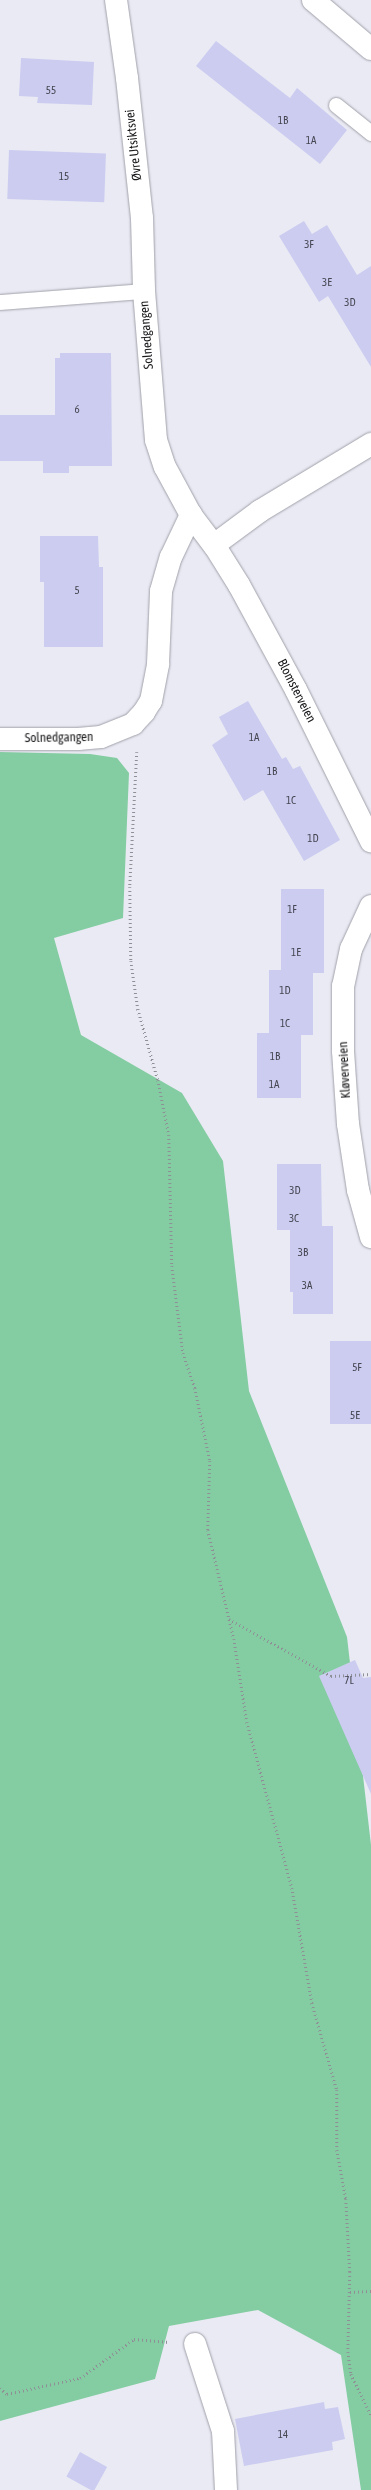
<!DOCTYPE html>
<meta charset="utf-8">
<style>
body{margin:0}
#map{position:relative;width:371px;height:2490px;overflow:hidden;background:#eaeaf4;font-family:"Asap Condensed",sans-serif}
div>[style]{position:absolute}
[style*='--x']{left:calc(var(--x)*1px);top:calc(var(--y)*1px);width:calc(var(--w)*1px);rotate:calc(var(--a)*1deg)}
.green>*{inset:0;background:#84cda2}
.building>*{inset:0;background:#cbccf0;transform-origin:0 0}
.path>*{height:2.5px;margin-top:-1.25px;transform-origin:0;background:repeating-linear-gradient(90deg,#8f8f96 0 1px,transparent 0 4px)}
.roads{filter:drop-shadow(0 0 1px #a0a1aa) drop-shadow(0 0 1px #a0a1aa)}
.service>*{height:15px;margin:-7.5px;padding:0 7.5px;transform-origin:7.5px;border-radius:7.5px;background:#fff}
.minor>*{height:22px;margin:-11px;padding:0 11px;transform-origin:11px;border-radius:11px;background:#fff}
span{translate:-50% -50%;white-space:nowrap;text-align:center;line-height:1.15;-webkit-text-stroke:3.5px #fff;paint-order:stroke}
.number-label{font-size:11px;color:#464652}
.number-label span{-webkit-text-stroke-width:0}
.street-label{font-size:13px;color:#1a1a1d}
</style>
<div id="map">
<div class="green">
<i style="clip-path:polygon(0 752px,90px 754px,117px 758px,129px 773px,123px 918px,54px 938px,81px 1035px,182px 1093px,223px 1161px,249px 1391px,347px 1637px,371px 1845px,371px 2490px,361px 2490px,341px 2355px,258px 2310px,169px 2326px,155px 2379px,0 2421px)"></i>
</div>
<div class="building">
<i style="clip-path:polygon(216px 41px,290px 98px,297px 88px,347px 130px,320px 164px,196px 66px)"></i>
<i style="clip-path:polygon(21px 58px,94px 62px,92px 105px,37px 103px,38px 97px,19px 96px)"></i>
<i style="left:9px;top:150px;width:97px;height:49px;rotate:2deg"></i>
<i style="clip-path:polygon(304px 221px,312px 234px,327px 225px,357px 275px,371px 266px,371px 367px,328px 296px,319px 302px,279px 236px)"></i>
<i style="clip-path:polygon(60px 353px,111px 353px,112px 466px,69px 466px,69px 473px,43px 473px,43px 461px,0 461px,0 415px,55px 415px,55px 358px,60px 358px)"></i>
<i style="clip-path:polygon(40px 536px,98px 536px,99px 567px,103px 567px,103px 647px,44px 647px,44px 582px,40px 582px)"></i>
<i style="clip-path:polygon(248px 701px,282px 759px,286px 757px,293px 769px,300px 766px,340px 840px,304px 861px,263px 790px,244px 801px,212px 745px,228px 734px,219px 717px)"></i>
<i style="clip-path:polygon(281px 889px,324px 889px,324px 973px,313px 973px,313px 1035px,301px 1035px,301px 1098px,257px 1098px,257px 1033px,269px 1033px,269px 970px,281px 970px)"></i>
<i style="clip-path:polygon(277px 1164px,321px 1164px,322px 1226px,333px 1226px,333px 1314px,293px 1314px,293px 1292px,290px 1292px,290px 1230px,277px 1230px)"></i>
<i style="left:330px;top:1341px;width:41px;height:83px"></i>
<i style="clip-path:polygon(355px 1660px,363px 1678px,371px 1677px,371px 1794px,319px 1676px)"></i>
<i style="clip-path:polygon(324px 2402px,325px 2409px,338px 2407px,345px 2439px,332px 2442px,333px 2450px,244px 2466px,235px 2419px)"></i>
<i style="left:80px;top:2452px;width:31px;height:28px;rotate:29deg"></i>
</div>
<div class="path">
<i style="--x:137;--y:752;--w:135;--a:93"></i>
<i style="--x:130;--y:887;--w:74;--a:89.2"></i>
<i style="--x:131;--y:961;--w:49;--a:81.7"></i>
<i style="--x:138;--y:1009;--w:74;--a:74.3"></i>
<i style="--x:158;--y:1080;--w:56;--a:78.7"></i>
<i style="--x:169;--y:1135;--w:131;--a:88.7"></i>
<i style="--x:172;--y:1266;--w:88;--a:82.8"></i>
<i style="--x:183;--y:1353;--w:37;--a:71"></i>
<i style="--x:195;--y:1388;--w:75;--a:78.4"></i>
<i style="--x:210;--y:1461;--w:69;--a:91.7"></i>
<i style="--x:208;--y:1530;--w:112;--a:76.6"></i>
<i style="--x:234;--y:1639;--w:84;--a:81.1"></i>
<i style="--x:247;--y:1722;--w:172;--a:74.8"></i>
<i style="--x:292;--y:1888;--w:117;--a:80.1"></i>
<i style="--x:312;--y:2003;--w:91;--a:74"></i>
<i style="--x:337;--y:2090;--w:60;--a:90"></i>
<i style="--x:337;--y:2150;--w:50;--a:79.6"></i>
<i style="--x:346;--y:2199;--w:73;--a:86.9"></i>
<i style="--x:350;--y:2272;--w:80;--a:91.4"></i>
<i style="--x:348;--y:2352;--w:22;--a:82"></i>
<i style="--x:351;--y:2374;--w:46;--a:64"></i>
<i style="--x:229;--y:1619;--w:117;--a:29.2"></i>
<i style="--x:331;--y:1676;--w:40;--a:-2.9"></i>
<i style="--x:350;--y:2292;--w:21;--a:-3"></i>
<i style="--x:0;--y:2388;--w:9;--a:41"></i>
<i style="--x:7;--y:2394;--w:75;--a:-12.4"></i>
<i style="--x:80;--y:2378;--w:67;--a:-35.8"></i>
<i style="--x:134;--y:2339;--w:35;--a:5"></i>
</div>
<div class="roads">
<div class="service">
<i style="--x:336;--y:105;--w:45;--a:38.7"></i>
<i style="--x:0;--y:302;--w:144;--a:-4.4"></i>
</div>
<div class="minor">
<i style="--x:116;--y:0;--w:79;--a:82"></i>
<i style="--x:127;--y:78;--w:141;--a:83.9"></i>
<i style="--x:142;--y:218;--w:73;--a:88.4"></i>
<i style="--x:144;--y:291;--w:149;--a:85.4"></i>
<i style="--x:156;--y:440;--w:28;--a:72"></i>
<i style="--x:165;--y:467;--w:55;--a:61.6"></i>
<i style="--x:191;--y:515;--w:38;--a:53"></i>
<i style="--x:214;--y:545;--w:47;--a:58"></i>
<i style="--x:239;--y:585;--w:119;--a:61.5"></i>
<i style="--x:296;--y:690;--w:169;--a:63.6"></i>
<i style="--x:313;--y:0;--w:76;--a:40.2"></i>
<i style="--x:214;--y:545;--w:57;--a:-36.5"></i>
<i style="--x:260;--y:511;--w:130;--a:-31.1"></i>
<i style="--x:0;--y:739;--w:78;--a:0"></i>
<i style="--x:78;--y:739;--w:23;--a:-5"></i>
<i style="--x:101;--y:737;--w:35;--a:-22"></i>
<i style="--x:133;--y:724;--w:16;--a:-47"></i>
<i style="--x:144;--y:712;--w:13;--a:-58"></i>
<i style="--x:151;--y:701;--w:38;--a:-79"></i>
<i style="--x:158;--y:664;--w:73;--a:-87.6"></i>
<i style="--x:161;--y:591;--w:35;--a:-74"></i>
<i style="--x:171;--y:557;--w:47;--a:-64.5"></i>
<i style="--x:371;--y:906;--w:47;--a:114.9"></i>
<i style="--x:351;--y:949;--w:38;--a:102"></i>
<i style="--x:343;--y:986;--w:65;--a:90"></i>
<i style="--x:343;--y:1051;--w:73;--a:86.1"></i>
<i style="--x:348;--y:1124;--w:67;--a:81.4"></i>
<i style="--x:358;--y:1190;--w:49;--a:74.5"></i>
<i style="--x:195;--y:2344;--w:91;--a:72.2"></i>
<i style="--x:223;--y:2431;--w:59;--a:87.1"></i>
</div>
</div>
<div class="number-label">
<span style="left:51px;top:90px">55</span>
<span style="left:283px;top:120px">1B</span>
<span style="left:311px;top:140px">1A</span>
<span style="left:64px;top:176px">15</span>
<span style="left:309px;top:244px">3F</span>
<span style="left:327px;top:282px">3E</span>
<span style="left:350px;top:302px">3D</span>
<span style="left:77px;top:409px">6</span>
<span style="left:77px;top:590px">5</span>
<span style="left:254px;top:737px">1A</span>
<span style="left:272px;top:771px">1B</span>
<span style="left:291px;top:800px">1C</span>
<span style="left:313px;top:838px">1D</span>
<span style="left:292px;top:909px">1F</span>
<span style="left:296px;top:952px">1E</span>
<span style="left:285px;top:990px">1D</span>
<span style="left:285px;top:1023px">1C</span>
<span style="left:275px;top:1056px">1B</span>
<span style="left:274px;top:1084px">1A</span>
<span style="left:295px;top:1190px">3D</span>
<span style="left:294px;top:1218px">3C</span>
<span style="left:303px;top:1252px">3B</span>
<span style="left:307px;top:1285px">3A</span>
<span style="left:357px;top:1367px">5F</span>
<span style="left:355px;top:1415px">5E</span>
<span style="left:349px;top:1680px">7L</span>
<span style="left:283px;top:2434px">14</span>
</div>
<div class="street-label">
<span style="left:134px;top:145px;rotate:-96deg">Øvre Utsiktsvei</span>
<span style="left:147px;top:335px;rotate:-94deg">Solnedgangen</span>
<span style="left:296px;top:691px;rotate:63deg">Blomsterveien</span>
<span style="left:59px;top:738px;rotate:-1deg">Solnedgangen</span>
<span style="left:345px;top:1070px;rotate:-93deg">Kløverveien</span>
</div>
</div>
